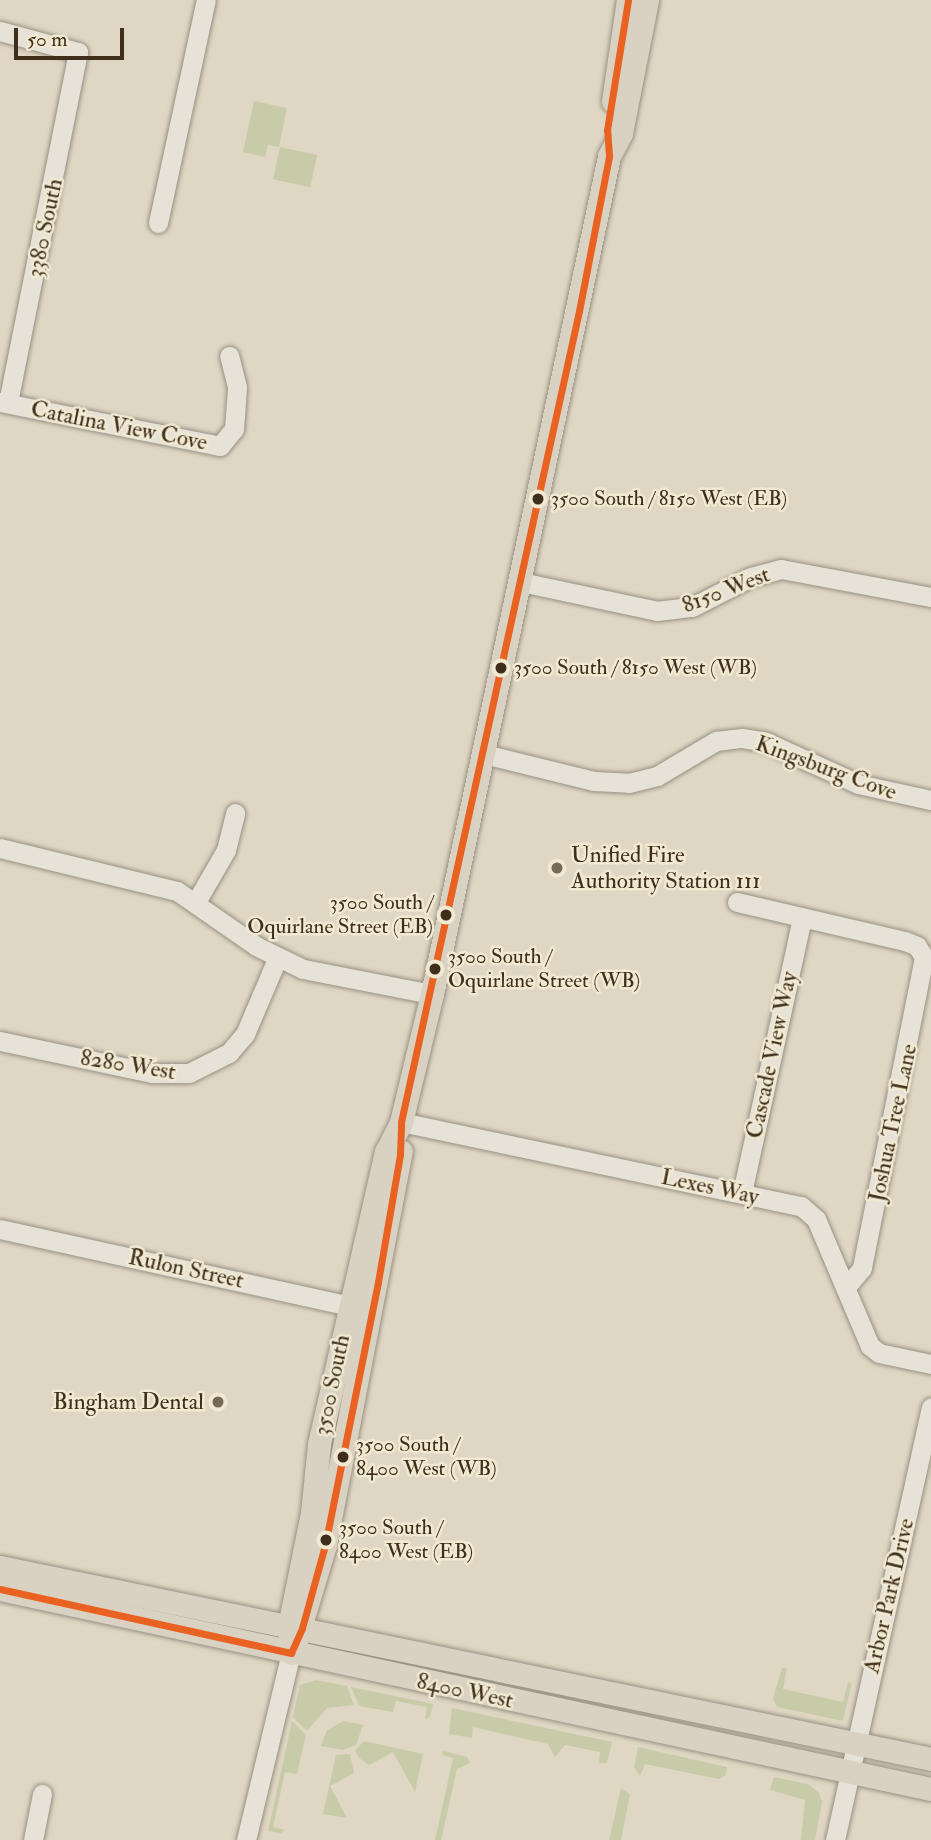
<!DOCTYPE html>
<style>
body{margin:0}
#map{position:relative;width:931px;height:1840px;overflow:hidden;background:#dfd7c3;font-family:"IM FELL Double Pica",serif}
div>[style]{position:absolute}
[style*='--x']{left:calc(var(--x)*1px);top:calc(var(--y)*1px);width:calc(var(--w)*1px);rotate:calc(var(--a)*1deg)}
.green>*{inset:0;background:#c7cba8;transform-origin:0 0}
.roads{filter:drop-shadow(0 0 2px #979183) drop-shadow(0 0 2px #979183)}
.minor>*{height:19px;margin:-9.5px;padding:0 9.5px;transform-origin:9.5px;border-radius:9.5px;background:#e6e2d7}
.major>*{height:23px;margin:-11.5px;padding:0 11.5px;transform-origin:11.5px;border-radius:11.5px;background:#d9d2c3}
.bus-1>*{height:7px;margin:-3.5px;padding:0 3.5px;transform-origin:3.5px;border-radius:3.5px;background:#e96222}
.dots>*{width:19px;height:19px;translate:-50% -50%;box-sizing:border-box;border:4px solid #f1e9d1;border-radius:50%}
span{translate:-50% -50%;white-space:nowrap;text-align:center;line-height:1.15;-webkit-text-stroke:5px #f1e9d1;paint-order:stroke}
.bus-label{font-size:21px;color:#3e2e1a}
.left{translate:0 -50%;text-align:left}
.right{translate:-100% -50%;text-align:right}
.street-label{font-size:23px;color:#3e2e1a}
.poi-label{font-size:23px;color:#3e2e1a}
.scale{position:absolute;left:14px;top:28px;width:110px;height:32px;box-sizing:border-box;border:4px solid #3e2e1a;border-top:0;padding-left:9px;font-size:21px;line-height:24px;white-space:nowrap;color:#3e2e1a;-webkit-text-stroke:5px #f1e9d1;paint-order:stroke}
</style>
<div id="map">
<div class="green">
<i style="clip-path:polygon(254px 101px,287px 108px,279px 147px,268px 145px,265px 157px,243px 152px)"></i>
<i style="left:280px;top:147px;width:38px;height:33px;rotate:12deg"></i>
<i style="clip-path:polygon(782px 1668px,787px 1668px,783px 1689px,843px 1702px,848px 1682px,852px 1683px,843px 1721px,777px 1707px,773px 1698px)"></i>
<i style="clip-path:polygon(316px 1680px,347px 1686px,354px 1705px,327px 1708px,307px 1731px,293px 1717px,300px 1685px)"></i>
<i style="clip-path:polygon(351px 1687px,433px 1704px,430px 1717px,425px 1719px,427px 1707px,396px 1701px,393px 1712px,359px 1706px)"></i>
<i style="clip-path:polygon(452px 1708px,612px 1742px,607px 1763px,599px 1763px,600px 1752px,565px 1745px,555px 1757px,548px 1744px,473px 1727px,472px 1738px,449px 1734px)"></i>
<i style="clip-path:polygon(292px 1721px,306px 1735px,297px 1774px,285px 1772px,273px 1827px,285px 1830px,281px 1833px,268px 1831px)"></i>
<i style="clip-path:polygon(344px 1721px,363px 1725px,356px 1745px,343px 1750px,321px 1746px,327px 1730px)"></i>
<i style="clip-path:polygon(364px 1741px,423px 1754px,415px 1792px,393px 1752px,369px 1765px,359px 1758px,355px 1751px)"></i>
<i style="clip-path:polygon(638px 1747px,727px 1767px,726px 1775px,719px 1779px,645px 1764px,640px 1776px,634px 1767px)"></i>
<i style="clip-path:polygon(444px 1751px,467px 1757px,470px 1763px,457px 1769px,441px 1840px,435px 1840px,453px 1758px,442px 1755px)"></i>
<i style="clip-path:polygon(350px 1754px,354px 1773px,330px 1786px,347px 1818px,323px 1814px,336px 1755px)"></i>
<i style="clip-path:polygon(774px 1777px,808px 1784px,819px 1793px,822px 1802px,815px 1840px,801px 1840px,805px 1800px,770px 1790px)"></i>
<i style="clip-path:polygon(621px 1788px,630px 1794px,621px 1840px,609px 1840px)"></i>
</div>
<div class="roads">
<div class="minor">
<i style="--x:0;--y:31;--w:81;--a:15.1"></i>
<i style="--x:78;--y:52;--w:358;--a:101.3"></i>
<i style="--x:158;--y:223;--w:228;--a:-77.9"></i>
<i style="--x:0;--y:402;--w:224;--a:11.3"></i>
<i style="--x:220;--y:446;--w:22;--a:-51"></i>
<i style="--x:234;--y:429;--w:13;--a:-86"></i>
<i style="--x:235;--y:416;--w:29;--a:-86"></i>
<i style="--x:237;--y:387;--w:32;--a:-104"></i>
<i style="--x:521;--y:582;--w:139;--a:12"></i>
<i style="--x:657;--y:611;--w:35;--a:-7"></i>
<i style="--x:692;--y:607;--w:66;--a:-27"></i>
<i style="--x:751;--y:577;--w:31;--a:-15"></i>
<i style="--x:781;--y:569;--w:153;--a:10.6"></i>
<i style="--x:484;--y:754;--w:113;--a:13.8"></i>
<i style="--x:594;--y:781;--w:35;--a:3"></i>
<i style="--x:629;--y:783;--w:29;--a:-14"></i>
<i style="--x:657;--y:776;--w:69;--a:-30.7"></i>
<i style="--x:716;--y:741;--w:26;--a:-7"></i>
<i style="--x:742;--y:738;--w:24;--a:9"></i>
<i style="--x:766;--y:742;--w:101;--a:24.5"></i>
<i style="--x:858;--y:784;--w:75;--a:12.4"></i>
<i style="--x:0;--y:848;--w:182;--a:13.7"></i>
<i style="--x:177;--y:891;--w:96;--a:34.8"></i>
<i style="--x:256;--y:946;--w:52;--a:26.1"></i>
<i style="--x:303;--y:969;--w:131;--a:11"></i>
<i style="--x:196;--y:902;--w:60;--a:-60"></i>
<i style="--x:226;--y:850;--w:38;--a:-76"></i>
<i style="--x:737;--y:902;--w:172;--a:13.1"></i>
<i style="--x:905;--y:941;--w:13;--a:23"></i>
<i style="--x:917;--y:946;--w:13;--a:58"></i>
<i style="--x:924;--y:957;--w:317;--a:101.3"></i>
<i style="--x:862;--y:1268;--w:26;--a:130"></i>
<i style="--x:0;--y:1041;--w:155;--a:11.9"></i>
<i style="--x:152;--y:1073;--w:37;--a:0"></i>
<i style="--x:189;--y:1073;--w:45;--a:-26.6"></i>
<i style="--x:229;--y:1053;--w:25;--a:-50"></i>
<i style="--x:245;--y:1034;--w:82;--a:-66.9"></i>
<i style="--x:401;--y:1122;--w:409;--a:11.9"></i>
<i style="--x:801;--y:1206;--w:20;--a:41"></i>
<i style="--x:816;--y:1219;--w:138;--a:67"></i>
<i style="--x:870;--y:1346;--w:11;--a:38"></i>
<i style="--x:879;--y:1353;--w:53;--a:11.9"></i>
<i style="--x:742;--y:1193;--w:282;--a:-77.7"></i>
<i style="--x:0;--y:1229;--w:374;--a:12.4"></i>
<i style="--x:33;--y:1840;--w:47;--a:-78.9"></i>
<i style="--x:246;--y:1840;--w:192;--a:-76.5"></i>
<i style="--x:835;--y:1840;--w:443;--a:-77.5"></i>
</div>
<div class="major">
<i style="--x:613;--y:101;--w:102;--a:-81.6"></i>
<i style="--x:0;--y:1567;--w:951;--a:11.65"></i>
<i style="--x:0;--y:1589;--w:952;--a:12.12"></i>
<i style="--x:296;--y:1641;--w:100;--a:-73.2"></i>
<i style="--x:325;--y:1545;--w:401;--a:-79.1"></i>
<i style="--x:291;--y:1653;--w:27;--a:-94"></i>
<i style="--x:289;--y:1626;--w:115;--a:-78.5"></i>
<i style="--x:312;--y:1513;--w:69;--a:-84.2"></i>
<i style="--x:319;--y:1444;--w:300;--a:-77.1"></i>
<i style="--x:386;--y:1152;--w:34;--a:-63"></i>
<i style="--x:401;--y:1122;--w:132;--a:-76.4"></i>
<i style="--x:432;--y:994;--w:856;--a:-78.07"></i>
<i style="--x:609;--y:156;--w:26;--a:-62"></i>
<i style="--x:621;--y:133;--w:136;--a:-78.9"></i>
</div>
</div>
<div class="bus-1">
<i style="--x:0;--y:1589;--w:298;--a:12.4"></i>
<i style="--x:291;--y:1653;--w:27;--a:-66"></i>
<i style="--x:302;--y:1628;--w:86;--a:-74.5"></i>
<i style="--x:325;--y:1545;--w:268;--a:-78.6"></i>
<i style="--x:378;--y:1282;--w:129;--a:-80.2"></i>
<i style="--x:400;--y:1155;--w:33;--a:-88"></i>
<i style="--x:401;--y:1122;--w:830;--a:-77.62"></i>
<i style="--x:579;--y:311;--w:158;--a:-79"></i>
<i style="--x:609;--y:156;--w:26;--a:-94"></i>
<i style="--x:607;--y:130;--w:132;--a:-80.8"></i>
</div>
<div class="dots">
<i style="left:538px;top:499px;background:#3e2e1a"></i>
<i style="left:501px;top:668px;background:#3e2e1a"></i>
<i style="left:557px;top:868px;background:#766955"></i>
<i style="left:446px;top:915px;background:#3e2e1a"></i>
<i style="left:435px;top:969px;background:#3e2e1a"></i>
<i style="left:218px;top:1402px;background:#766955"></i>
<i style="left:343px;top:1457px;background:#3e2e1a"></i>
<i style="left:326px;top:1540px;background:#3e2e1a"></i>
</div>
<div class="bus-label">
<span class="left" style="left:551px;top:499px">3500 South / 8150 West (EB)</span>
<span class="left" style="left:514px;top:668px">3500 South / 8150 West (WB)</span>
<span class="right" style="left:433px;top:915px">3500 South /<br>Oquirlane Street (EB)</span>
<span class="left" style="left:448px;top:969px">3500 South /<br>Oquirlane Street (WB)</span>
<span class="left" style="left:356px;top:1457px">3500 South /<br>8400 West (WB)</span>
<span class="left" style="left:339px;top:1540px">3500 South /<br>8400 West (EB)</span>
</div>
<div class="street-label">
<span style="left:45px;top:228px;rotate:-78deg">3380 South</span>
<span style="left:119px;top:426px;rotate:11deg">Catalina View Cove</span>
<span style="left:726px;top:590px;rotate:-21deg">8150 West</span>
<span style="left:826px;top:768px;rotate:20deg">Kingsburg Cove</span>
<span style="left:772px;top:1055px;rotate:-78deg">Cascade View Way</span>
<span style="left:128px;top:1065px;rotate:9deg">8280 West</span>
<span style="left:893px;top:1123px;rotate:-78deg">Joshua Tree Lane</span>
<span style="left:710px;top:1187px;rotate:12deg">Lexes Way</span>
<span style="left:186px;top:1269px;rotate:12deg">Rulon Street</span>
<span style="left:332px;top:1385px;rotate:-78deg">3500 South</span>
<span style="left:889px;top:1596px;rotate:-77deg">Arbor Park Drive</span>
<span style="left:465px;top:1691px;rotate:12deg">8400 West</span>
</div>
<div class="poi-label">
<span class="left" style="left:571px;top:868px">Unified Fire<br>Authority Station 111</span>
<span class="right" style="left:204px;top:1402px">Bingham Dental</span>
</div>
<div class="scale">50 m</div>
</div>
